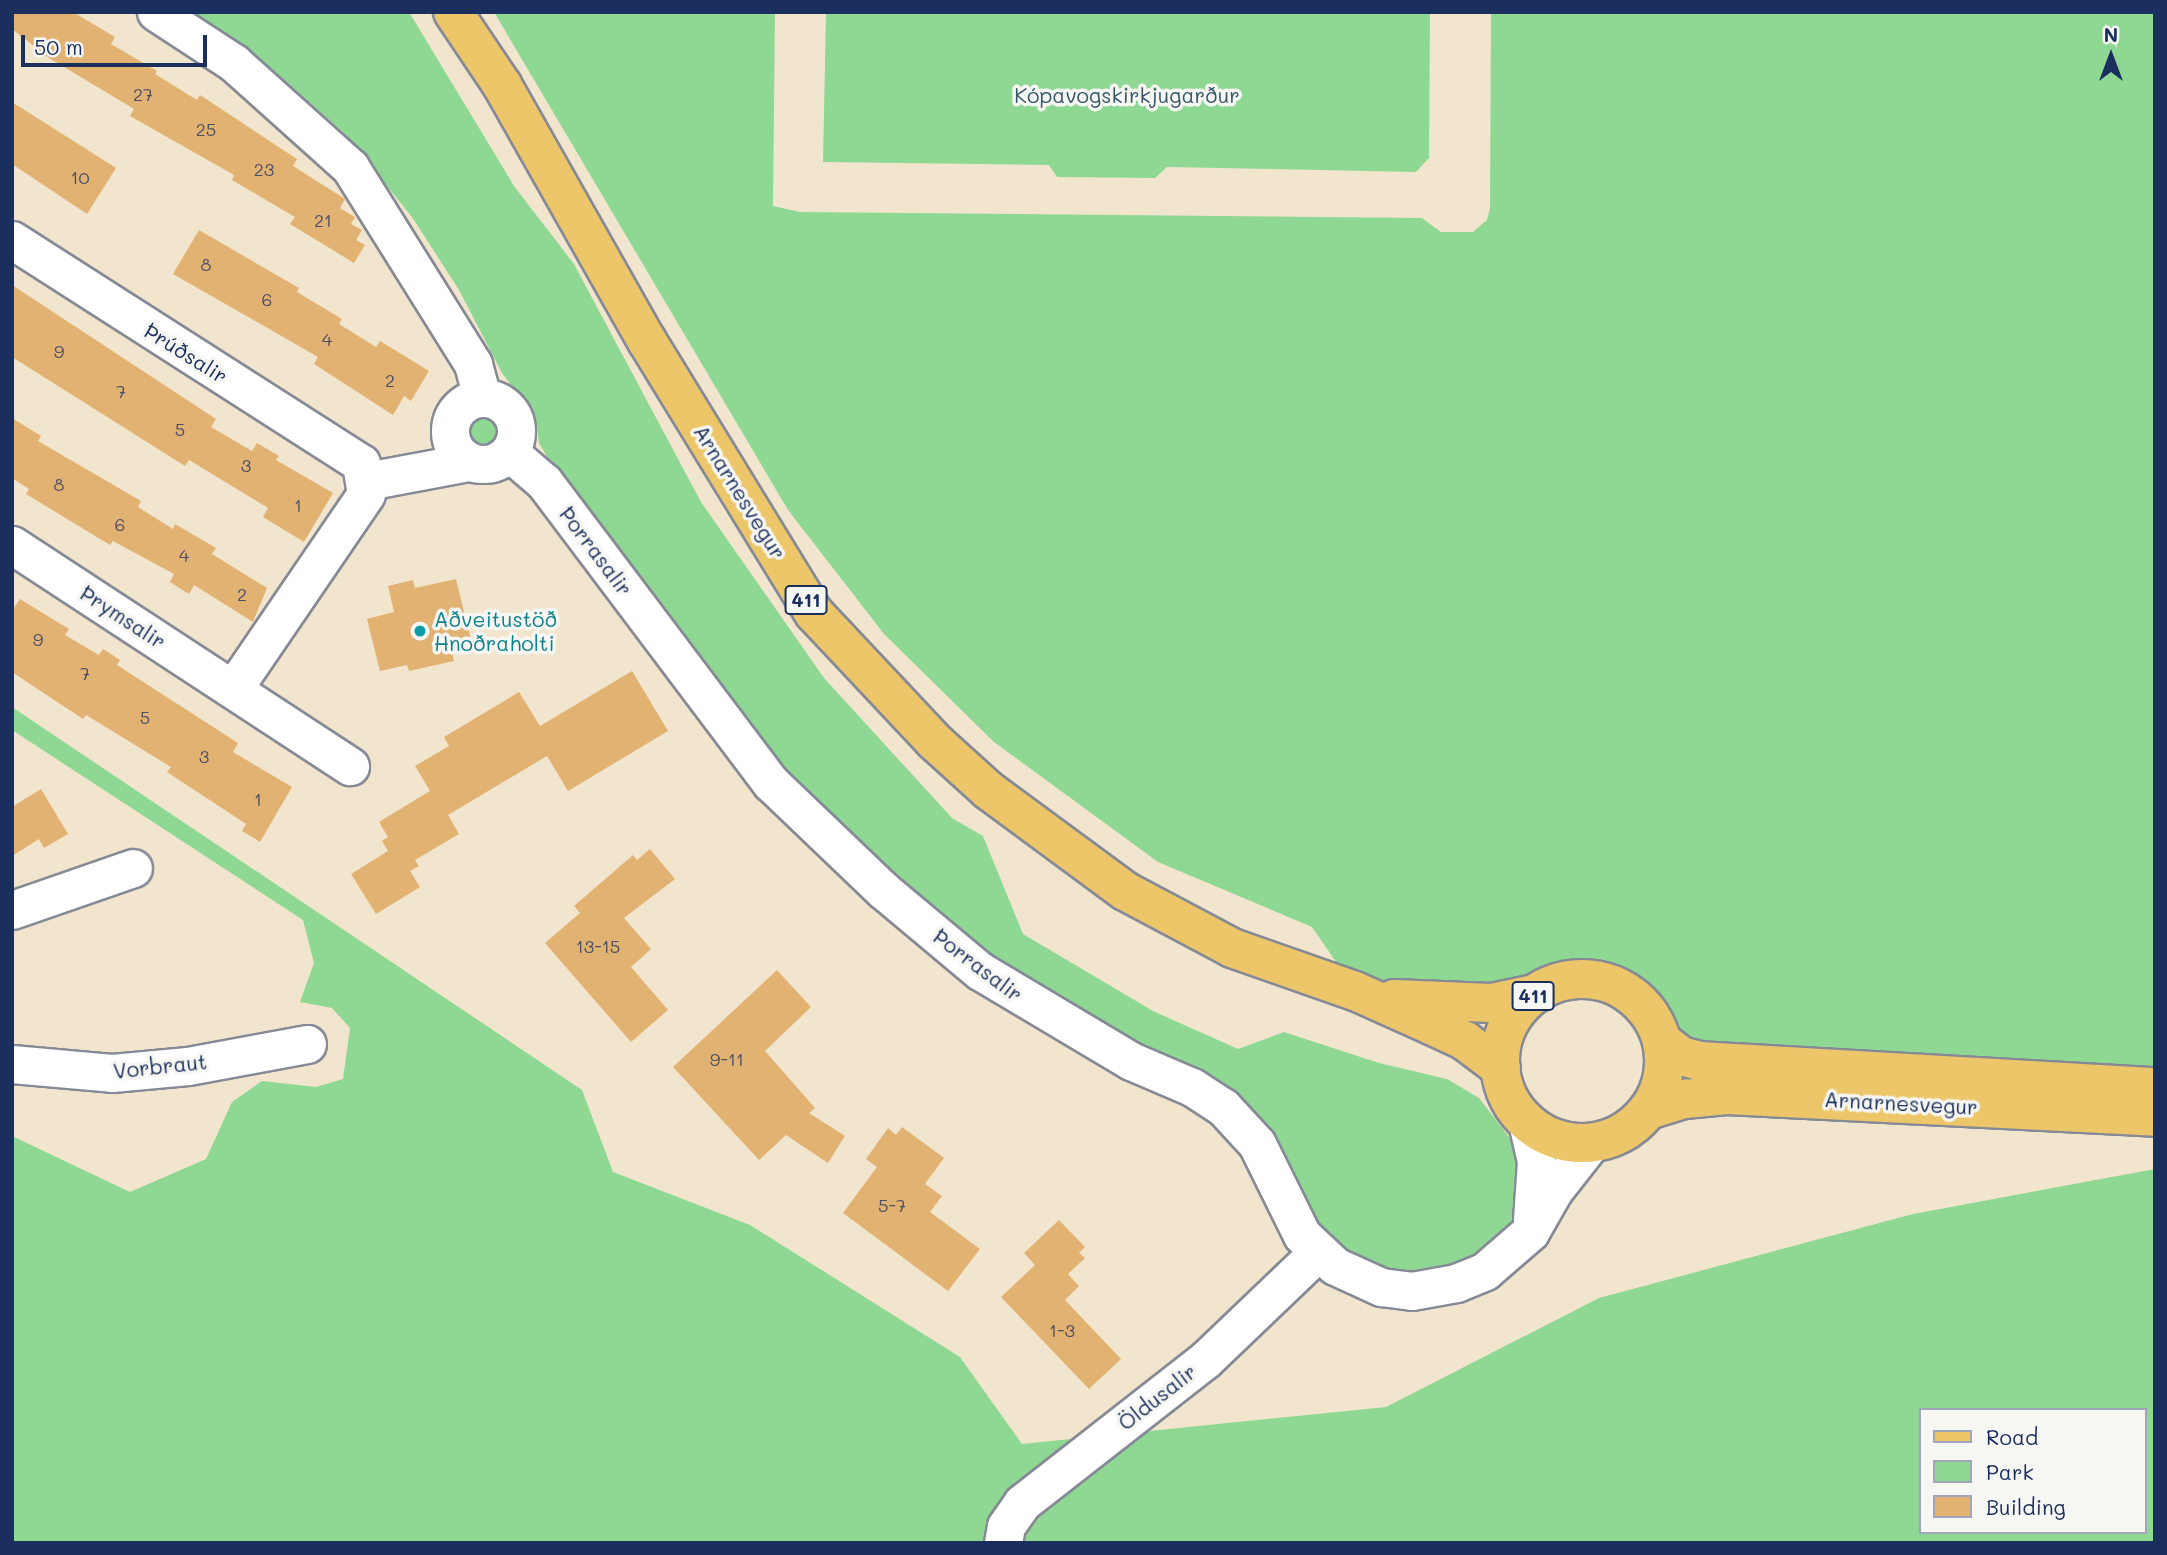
<!DOCTYPE html>
<html>
<head>
<meta charset="utf-8">
<style>
	body { margin:0 }
	#map { position:relative; width:2167px; height:1555px; overflow:hidden; background:#f2e5ce; font-family:Mali,sans-serif }
	div>[style] { position:absolute }
	.green>* { inset:0; background:#8fd893 }
	.round { border-radius:50% }
	.building>* { inset:0; background:#e2b273 }
	.roads { filter:drop-shadow(2px 0 #868a96) drop-shadow(-2px 0 #868a96) drop-shadow(0 2px #868a96) drop-shadow(0 -2px #868a96) }
	.minor>* { height:37px; margin:-18.5px; padding:0 18.5px; transform-origin:18.5px; border-radius:18.5px; background:#fff }
	.minor>.ring { margin:-18.5px; padding:0; box-sizing:content-box; background:none; border:37px solid #fff; border-radius:50% }
	.major>* { height:38px; margin:-19px; padding:0 19px; transform-origin:19px; border-radius:19px; background:#ecc669 }
	.major>.ring { margin:-19px; padding:0; box-sizing:content-box; background:none; border:38px solid #ecc669; border-radius:50% }
	.dots>* { width:19px; height:19px; translate:-50% -50%; box-sizing:border-box; border:4px solid #f6f6f2; border-radius:50% }
	span { translate:-50% -50%; white-space:nowrap; text-align:center; line-height:1.15; -webkit-text-stroke:7px #f6f6f2; paint-order:stroke }
	.number-label { font-size:18px; color:#4d5063 }
	.number-label span { -webkit-text-stroke-width:0 }
	.shield-label span { padding:2px 5px; background:#f6f6f2; border:2px solid; border-radius:5px; -webkit-text-stroke-width:0 }
	.shield-label { font-size:19px; color:#1b2f5e; font-weight:700 }
	.park-label { font-size:21px; color:#38596b }
	.street-label { font-size:21px; color:#1b2f5e }
	.culture-label { font-size:21px; color:#0d838f }
	.left { translate:0 -50%; text-align:left }
	.frame { position:absolute; inset:0; border:14px solid #1b2f5e; pointer-events:none }
	.legend { position:absolute; left:1919px; top:1408px; width:228px; height:126px; box-sizing:border-box; background:#f6f6f2; border:2px solid #9ea6b7; margin:0; padding:9px 12px; list-style:none; font-size:21px; color:#1b2f5e }
	.legend li { display:flex; align-items:center; gap:14px; height:35px }
	.legend b { width:35px; border:2px solid #9ea6b7 }
	.north { position:absolute; left:2076px; top:21px; width:70px; height:70px; -webkit-text-stroke:5px #f6f6f2; paint-order:stroke; rotate:0deg; font-size:19px; font-weight:700; line-height:28px; text-align:center; color:#1b2f5e }
	.north::after { content:''; display:block; margin:auto; width:24px; height:32px; background:#1b2f5e; clip-path:polygon(50% 0,100% 100%,50% 72%,0 100%) }
	.scale { position:absolute; left:21px; top:35px; width:186px; height:32px; box-sizing:border-box; border:4px solid #1b2f5e; border-top:0; padding-left:9px; font-size:21px; line-height:24px; white-space:nowrap; color:#1b2f5e; -webkit-text-stroke:5px #f6f6f2; paint-order:stroke }
</style>
</head>
<body>
<div id="map">
	<div class="green">
		<div style="clip-path:polygon(184px 12px,409px 12px,514px 186px,574px 264px,701px 502px,824px 678px,952px 818px,983px 836px,1023px 934px,1153px 1011px,1238px 1049px,1284px 1032px,1379px 1063px,1447px 1079px,1479px 1098px,1526px 1159px,1523px 1214px,1469px 1265px,1428px 1274px,1392px 1274px,1355px 1260px,1305px 1213px,1289px 1169px,982px 955px,775px 768px,549px 460px,539px 443px,535px 417px,502px 373px,459px 290px,412px 217px,343px 132px,273px 70px)"></div>
		<div style="clip-path:polygon(494px 12px,775px 12px,773px 206px,800px 212px,1422px 218px,1441px 232px,1473px 232px,1487px 220px,1490px 208px,1491px 12px,2155px 12px,2155px 1080px,1718px 1055px,1668px 1033px,1635px 987px,1609px 973px,1577px 966px,1543px 970px,1487px 990px,1405px 990px,1336px 962px,1312px 927px,1158px 862px,994px 742px,884px 634px,788px 510px)"></div>
		<div style="clip-path:polygon(826px 12px,1430px 12px,1429px 158px,1416px 172px,1167px 167px,1155px 178px,1057px 177px,1049px 165px,823px 162px)"></div>
		<div class="round" style="left:467px;top:414px;width:32px;height:32px"></div>
		<div style="clip-path:polygon(evenodd,12px 707px,582px 1090px,613px 1172px,750px 1225px,960px 1357px,1022px 1444px,1386px 1407px,1599px 1298px,1913px 1214px,2155px 1169px,2155px 1543px,12px 1543px,12px 1136px,130px 1192px,206px 1159px,232px 1102px,262px 1081px,316px 1087px,343px 1079px,350px 1028px,332px 1008px,300px 1002px,314px 963px,303px 920px,12px 730px,12px 707px,1920px 1410px,2144px 1410px,2144px 1532px,1920px 1532px,1920px 1410px)"></div>
	</div>
	<div class="building">
		<div style="clip-path:polygon(12px 12px,73px 12px,115px 37px,111px 44px,157px 71px,155px 74px,197px 100px,200px 95px,297px 159px,293px 166px,345px 199px,340px 208px,355px 217px,351px 224px,362px 230px,356px 240px,365px 245px,354px 263px,290px 224px,295px 217px,232px 180px,234px 175px,130px 116px,134px 109px,49px 58px,12px 29px)"></div>
		<div style="clip-path:polygon(12px 102px,116px 168px,87px 214px,12px 164px)"></div>
		<div style="clip-path:polygon(199px 230px,299px 288px,297px 292px,342px 319px,339px 324px,376px 347px,380px 341px,429px 371px,411px 401px,404px 396px,393px 415px,314px 364px,318px 357px,173px 274px)"></div>
		<div style="clip-path:polygon(12px 285px,216px 419px,211px 427px,252px 451px,257px 443px,279px 456px,276px 460px,333px 493px,304px 542px,263px 517px,268px 508px,189px 460px,185px 466px,12px 357px)"></div>
		<div style="clip-path:polygon(12px 418px,41px 436px,38px 441px,141px 501px,138px 507px,173px 529px,175px 524px,216px 548px,212px 554px,267px 588px,253px 622px,194px 585px,189px 594px,170px 582px,174px 574px,113px 541px,110px 545px,26px 494px,29px 489px,12px 478px)"></div>
		<div style="clip-path:polygon(456px 579px,472px 644px,451px 649px,454px 661px,409px 671px,407px 665px,380px 671px,367px 619px,394px 612px,388px 586px,413px 580px,415px 588px)"></div>
		<div style="clip-path:polygon(20px 599px,69px 629px,65px 635px,99px 655px,103px 649px,120px 660px,117px 665px,238px 743px,233px 752px,292px 787px,260px 842px,242px 831px,246px 824px,167px 772px,171px 767px,86px 715px,83px 719px,12px 672px,12px 611px)"></div>
		<div style="clip-path:polygon(632px 671px,668px 731px,568px 791px,547px 756px,448px 815px,459px 834px,415px 860px,419px 866px,410px 871px,420px 887px,376px 914px,351px 874px,388px 851px,382px 841px,388px 837px,379px 822px,430px 791px,415px 766px,449px 746px,444px 737px,519px 692px,540px 726px)"></div>
		<div style="clip-path:polygon(41px 789px,68px 834px,44px 848px,39px 839px,12px 856px,12px 807px)"></div>
		<div style="clip-path:polygon(650px 849px,675px 879px,624px 918px,651px 949px,631px 967px,668px 1010px,631px 1042px,545px 943px,580px 913px,574px 906px,633px 855px,637px 860px)"></div>
		<div style="clip-path:polygon(777px 970px,811px 1007px,765px 1051px,815px 1108px,809px 1113px,845px 1136px,828px 1163px,786px 1135px,759px 1160px,673px 1067px)"></div>
		<div style="clip-path:polygon(902px 1127px,944px 1158px,925px 1184px,942px 1196px,930px 1212px,980px 1249px,948px 1291px,843px 1213px,877px 1167px,866px 1159px,888px 1128px,896px 1135px)"></div>
		<div style="clip-path:polygon(1059px 1220px,1085px 1247px,1079px 1253px,1085px 1258px,1068px 1274px,1079px 1286px,1065px 1300px,1121px 1359px,1089px 1389px,1001px 1297px,1035px 1265px,1024px 1253px)"></div>
	</div>
	<div class="roads">
		<div class="minor">
			<div style="left:156px;top:12px;width:93px;rotate:33.2deg"></div>
			<div style="left:234px;top:63px;width:156px;rotate:41.9deg"></div>
			<div style="left:350px;top:167px;width:232px;rotate:58deg"></div>
			<div style="left:473px;top:364px;width:35px;rotate:75deg"></div>
			<div style="left:12px;top:240px;width:414px;rotate:32.6deg"></div>
			<div style="left:361px;top:463px;width:31px;rotate:81deg"></div>
			<div style="left:366px;top:494px;width:236px;rotate:124.3deg"></div>
			<div class="ring" style="left:450px;top:398px;width:29px;height:29px"></div>
			<div style="left:509px;top:452px;width:46px;rotate:40.6deg"></div>
			<div style="left:544px;top:482px;width:377px;rotate:53deg"></div>
			<div style="left:771px;top:783px;width:155px;rotate:43.7deg"></div>
			<div style="left:883px;top:890px;width:126px;rotate:39.9deg"></div>
			<div style="left:980px;top:971px;width:176px;rotate:30.8deg"></div>
			<div style="left:1131px;top:1061px;width:66px;rotate:23.1deg"></div>
			<div style="left:1192px;top:1087px;width:37px;rotate:33deg"></div>
			<div style="left:1223px;top:1107px;width:50px;rotate:47.4deg"></div>
			<div style="left:1257px;top:1144px;width:102px;rotate:63.7deg"></div>
			<div style="left:1302px;top:1235px;width:45px;rotate:43.2deg"></div>
			<div style="left:1335px;top:1266px;width:51px;rotate:24.5deg"></div>
			<div style="left:1381px;top:1287px;width:31px;rotate:7deg"></div>
			<div style="left:1412px;top:1291px;width:45px;rotate:-10.3deg"></div>
			<div style="left:1456px;top:1283px;width:31px;rotate:-22deg"></div>
			<div style="left:1485px;top:1271px;width:60px;rotate:-40.9deg"></div>
			<div style="left:1530px;top:1232px;width:48px;rotate:-60.3deg"></div>
			<div style="left:1554px;top:1190px;width:60px;rotate:-51.8deg"></div>
			<div style="left:367px;top:481px;width:104px;rotate:-10.6deg"></div>
			<div style="left:12px;top:545px;width:404px;rotate:33.2deg"></div>
			<div style="left:12px;top:910px;width:128px;rotate:-19.1deg"></div>
			<div style="left:12px;top:1064px;width:100px;rotate:5.1deg"></div>
			<div style="left:112px;top:1073px;width:76px;rotate:-5.3deg"></div>
			<div style="left:188px;top:1066px;width:121px;rotate:-10.5deg"></div>
			<div style="left:1527px;top:1122px;width:40px;rotate:77deg"></div>
			<div style="left:1536px;top:1161px;width:59px;rotate:93.9deg"></div>
			<div style="left:1003px;top:1543px;width:17px;rotate:-80deg"></div>
			<div style="left:1006px;top:1526px;width:28px;rotate:-55deg"></div>
			<div style="left:1022px;top:1503px;width:234px;rotate:-38deg"></div>
			<div style="left:1206px;top:1359px;width:155px;rotate:-43.7deg"></div>
		</div>
		<div class="major">
			<div style="left:453px;top:12px;width:88px;rotate:56.1deg"></div>
			<div style="left:502px;top:85px;width:294px;rotate:60.5deg"></div>
			<div style="left:647px;top:341px;width:319px;rotate:58.5deg"></div>
			<div style="left:814px;top:613px;width:175px;rotate:46.8deg"></div>
			<div style="left:934px;top:741px;width:73px;rotate:42.2deg"></div>
			<div style="left:988px;top:790px;width:170px;rotate:36.4deg"></div>
			<div style="left:1125px;top:891px;width:121px;rotate:28deg"></div>
			<div style="left:1232px;top:948px;width:130px;rotate:19.3deg"></div>
			<div style="left:1355px;top:991px;width:83px;rotate:24.1deg"></div>
			<div style="left:1431px;top:1025px;width:38px;rotate:25deg"></div>
			<div style="left:1465px;top:1041px;width:45px;rotate:36.9deg"></div>
			<div class="ring" style="left:1500px;top:979px;width:126px;height:126px"></div>
			<div style="left:1394px;top:999px;width:97px;rotate:2.4deg"></div>
			<div style="left:1491px;top:1003px;width:45px;rotate:-11.6deg"></div>
			<div style="left:1663px;top:1042px;width:23px;rotate:38deg"></div>
			<div style="left:1681px;top:1056px;width:20px;rotate:15deg"></div>
			<div style="left:1700px;top:1061px;width:456px;rotate:3.3deg"></div>
			<div style="left:1648px;top:1110px;width:39px;rotate:-17deg"></div>
			<div style="left:1685px;top:1099px;width:42px;rotate:-5.4deg"></div>
			<div style="left:1727px;top:1095px;width:429px;rotate:2.9deg"></div>
		</div>
	</div>
	<div class="dots">
		<div style="left:420px;top:631px;background:#0f9aa8"></div>
	</div>
	<div class="number-label">
		<span style="left:143px;top:94px">27</span>
		<span style="left:206px;top:129px">25</span>
		<span style="left:264px;top:169px">23</span>
		<span style="left:80px;top:177px">10</span>
		<span style="left:323px;top:220px">21</span>
		<span style="left:206px;top:264px">8</span>
		<span style="left:267px;top:299px">6</span>
		<span style="left:327px;top:339px">4</span>
		<span style="left:59px;top:351px">9</span>
		<span style="left:390px;top:380px">2</span>
		<span style="left:121px;top:391px">7</span>
		<span style="left:180px;top:429px">5</span>
		<span style="left:246px;top:465px">3</span>
		<span style="left:59px;top:484px">8</span>
		<span style="left:298px;top:505px">1</span>
		<span style="left:120px;top:524px">6</span>
		<span style="left:184px;top:555px">4</span>
		<span style="left:242px;top:594px">2</span>
		<span style="left:38px;top:639px">9</span>
		<span style="left:85px;top:673px">7</span>
		<span style="left:145px;top:717px">5</span>
		<span style="left:204px;top:756px">3</span>
		<span style="left:258px;top:799px">1</span>
		<span style="left:598px;top:946px">13-15</span>
		<span style="left:727px;top:1059px">9-11</span>
		<span style="left:892px;top:1205px">5-7</span>
		<span style="left:1062px;top:1330px">1-3</span>
	</div>
	<div class="shield-label">
		<span style="left:806px;top:600px">411</span>
		<span style="left:1533px;top:996px">411</span>
	</div>
	<div class="park-label">
		<span style="left:1127px;top:95px">Kópavogskirkjugarður</span>
	</div>
	<div class="street-label">
		<span style="left:186px;top:353px;rotate:32deg">Þrúðsalir</span>
		<span style="left:740px;top:492px;rotate:58deg">Arnarnesvegur</span>
		<span style="left:596px;top:551px;rotate:53deg">Þorrasalir</span>
		<span style="left:123px;top:617px;rotate:33deg">Þrymsalir</span>
		<span style="left:978px;top:965px;rotate:37deg">Þorrasalir</span>
		<span style="left:160px;top:1066px;rotate:-6deg">Vorbraut</span>
		<span style="left:1901px;top:1103px;rotate:3deg">Arnarnesvegur</span>
		<span style="left:1157px;top:1397px;rotate:-38deg">Öldusalir</span>
	</div>
	<div class="culture-label">
		<span class="left" style="left:434px;top:631px">Aðveitustöð<br>Hnoðraholti</span>
	</div>
	<div class="frame"></div>
	<ul class="legend">
	<li><b style="height:9px;background:#ecc669"></b>Road</li>
	<li><b style="height:19px;background:#8fd893"></b>Park</li>
	<li><b style="height:19px;background:#e2b273"></b>Building</li>
	</ul>
	<div class="north">N</div>
	<div class="scale">50 m</div>
</div>
</body>
</html>
